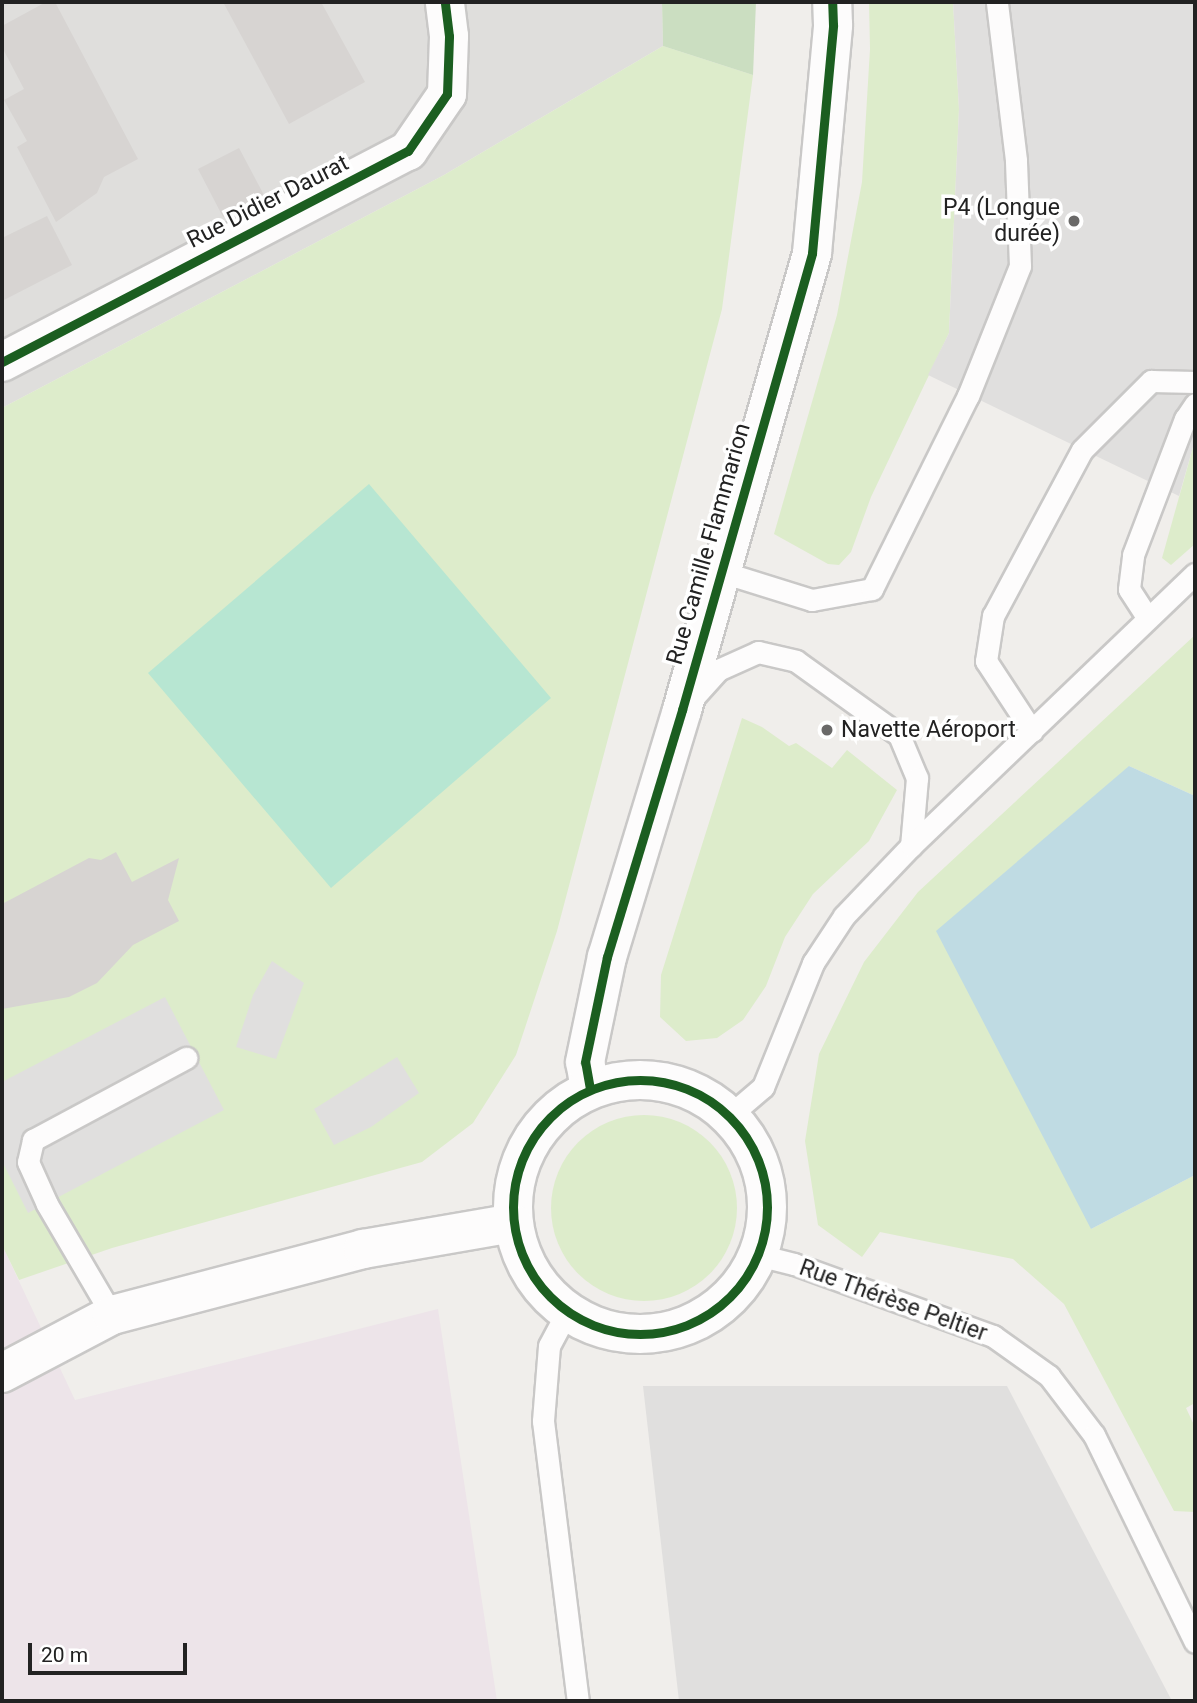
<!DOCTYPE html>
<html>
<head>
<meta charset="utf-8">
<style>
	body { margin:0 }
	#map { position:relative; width:1197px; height:1703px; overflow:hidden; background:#f0eeeb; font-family:Roboto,sans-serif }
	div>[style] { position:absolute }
	.residential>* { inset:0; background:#dfdedc }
	.industrial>* { inset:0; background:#ede4e9 }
	.grass>* { inset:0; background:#ddeccb }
	.round { border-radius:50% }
	.forest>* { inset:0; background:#cbdec1 }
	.pitch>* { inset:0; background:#b7e6d2 }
	.parking>* { inset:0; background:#e0dfde }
	.water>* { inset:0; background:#bfdbe3 }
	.building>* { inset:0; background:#d7d4d2 }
	.roads { filter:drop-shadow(2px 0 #c9c8c7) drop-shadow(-2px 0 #c9c8c7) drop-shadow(0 2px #c9c8c7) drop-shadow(0 -2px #c9c8c7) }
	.service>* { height:21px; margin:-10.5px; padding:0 10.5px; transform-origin:10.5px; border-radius:10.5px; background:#fdfcfc }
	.minor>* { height:38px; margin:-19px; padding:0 19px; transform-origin:19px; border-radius:19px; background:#fdfcfc }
	.minor>.ring { margin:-19px; padding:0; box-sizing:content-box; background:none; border:38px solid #fdfcfc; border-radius:50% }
	.cycleway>* { height:9px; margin:-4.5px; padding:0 4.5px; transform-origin:4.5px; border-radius:4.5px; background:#1b5e20 }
	.cycleway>.ring { margin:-4.5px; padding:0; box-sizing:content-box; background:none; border:9px solid #1b5e20; border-radius:50% }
	.dots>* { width:19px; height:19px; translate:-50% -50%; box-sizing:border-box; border:4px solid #fff; border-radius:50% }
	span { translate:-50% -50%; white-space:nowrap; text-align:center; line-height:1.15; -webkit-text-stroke:7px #fff; paint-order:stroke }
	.street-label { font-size:23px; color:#222 }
	.poi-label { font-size:23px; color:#222 }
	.right { translate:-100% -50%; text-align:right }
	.left { translate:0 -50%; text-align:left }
	.frame { position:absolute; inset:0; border:4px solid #222; pointer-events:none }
	.scale { position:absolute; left:28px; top:1643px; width:159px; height:32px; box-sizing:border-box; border:4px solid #222; border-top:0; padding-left:9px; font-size:21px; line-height:24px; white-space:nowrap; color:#222; -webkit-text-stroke:5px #fff; paint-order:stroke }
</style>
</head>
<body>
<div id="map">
	<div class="residential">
		<div style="clip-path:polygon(2px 2px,662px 2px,663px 46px,444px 175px,2px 408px)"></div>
	</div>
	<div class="industrial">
		<div style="clip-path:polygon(2px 1245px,75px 1400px,438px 1309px,497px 1701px,2px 1701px)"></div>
	</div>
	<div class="grass">
		<div style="clip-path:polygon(869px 2px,953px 2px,959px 109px,949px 333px,871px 497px,851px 552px,839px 565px,828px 564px,774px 534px,837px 315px,862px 182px,870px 49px)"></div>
		<div style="clip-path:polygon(663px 46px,753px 75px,722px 309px,557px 931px,516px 1055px,473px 1123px,422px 1162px,112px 1248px,19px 1280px,2px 1245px,2px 408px,444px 175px)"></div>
		<div style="clip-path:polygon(1195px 440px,1195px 544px,1171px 565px,1162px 558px)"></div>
		<div style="clip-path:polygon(1195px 635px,1195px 796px,1129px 766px,1091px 1229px,1195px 1175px,1195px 1403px,1186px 1408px,1195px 1427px,1195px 1512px,1174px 1511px,1064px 1304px,1013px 1259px,880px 1232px,862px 1257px,818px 1225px,805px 1141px,819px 1054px,864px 962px,918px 892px)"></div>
		<div style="clip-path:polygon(742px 718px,762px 727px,789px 746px,796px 743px,832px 768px,847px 750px,897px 790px,869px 841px,813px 894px,785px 937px,766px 986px,743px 1020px,717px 1038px,686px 1041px,660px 1017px,661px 975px)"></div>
		<div class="round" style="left:551px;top:1115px;width:186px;height:186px"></div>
	</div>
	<div class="forest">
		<div style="clip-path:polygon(662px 2px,756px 2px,753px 75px,663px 46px)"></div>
	</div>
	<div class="pitch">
		<div style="clip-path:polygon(369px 484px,551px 698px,331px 888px,148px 673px)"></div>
	</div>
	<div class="parking">
		<div style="clip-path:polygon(953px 2px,1195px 2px,1195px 440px,1179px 496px,928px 375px,949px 333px,959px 109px)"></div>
		<div style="clip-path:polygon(272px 961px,304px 983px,276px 1059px,236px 1047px,253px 995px)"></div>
		<div style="clip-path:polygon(165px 997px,224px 1110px,28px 1213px,2px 1161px,2px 1082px)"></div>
		<div style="clip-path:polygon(397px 1057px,419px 1093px,371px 1127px,334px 1145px,314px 1109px)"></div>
		<div style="clip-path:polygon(643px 1386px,1007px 1386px,1172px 1701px,679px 1701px)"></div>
	</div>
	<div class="water">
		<div style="clip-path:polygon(1129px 766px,1195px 796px,1195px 1175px,1091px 1229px,936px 931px)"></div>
	</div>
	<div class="building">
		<div style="clip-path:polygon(46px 2px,55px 2px,138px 159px,104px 177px,97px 193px,56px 222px,17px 147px,27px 141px,4px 100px,24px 89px,2px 47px,2px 26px)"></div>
		<div style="clip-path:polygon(223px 2px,321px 2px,365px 82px,289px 124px)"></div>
		<div style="clip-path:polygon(239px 148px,265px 197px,223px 217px,198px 169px)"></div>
		<div style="clip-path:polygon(47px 216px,72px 265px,2px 301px,2px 238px)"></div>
		<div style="clip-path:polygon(116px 852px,132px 882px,179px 858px,168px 900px,179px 921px,133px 945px,97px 983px,69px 997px,2px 1009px,2px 904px,89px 858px,101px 860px)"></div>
	</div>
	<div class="roads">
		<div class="service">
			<div style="left:722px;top:572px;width:94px;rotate:17.3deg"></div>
			<div style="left:812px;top:600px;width:61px;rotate:-10.4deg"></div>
			<div style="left:872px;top:589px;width:216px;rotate:-63.6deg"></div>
			<div style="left:968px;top:396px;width:140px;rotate:-68.2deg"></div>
			<div style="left:1020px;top:266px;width:106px;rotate:-92.2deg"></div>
			<div style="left:1016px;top:160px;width:159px;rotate:-96.9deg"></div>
			<div style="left:1147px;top:617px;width:33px;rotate:-123deg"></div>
			<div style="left:1129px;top:589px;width:34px;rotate:-83deg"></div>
			<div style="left:1133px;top:555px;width:146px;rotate:-69.1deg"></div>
			<div style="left:1185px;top:419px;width:18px;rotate:-56deg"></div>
			<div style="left:693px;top:698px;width:38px;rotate:-48deg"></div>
			<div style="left:718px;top:670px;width:44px;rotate:-24.2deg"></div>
			<div style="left:758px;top:652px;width:39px;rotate:13deg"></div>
			<div style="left:796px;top:661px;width:127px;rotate:35.7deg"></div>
			<div style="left:899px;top:735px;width:47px;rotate:67.3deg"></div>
			<div style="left:917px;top:778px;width:68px;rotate:95deg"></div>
			<div style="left:1032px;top:731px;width:84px;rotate:-123.3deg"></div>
			<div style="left:986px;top:661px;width:46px;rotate:-81.2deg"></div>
			<div style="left:993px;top:616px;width:188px;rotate:-61.8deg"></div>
			<div style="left:1082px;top:450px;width:98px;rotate:-45deg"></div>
			<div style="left:1151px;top:381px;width:44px;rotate:1.3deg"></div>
			<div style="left:729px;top:1116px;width:45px;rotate:-40.5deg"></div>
			<div style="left:763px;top:1087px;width:134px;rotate:-68deg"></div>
			<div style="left:813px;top:963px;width:56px;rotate:-56.6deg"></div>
			<div style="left:844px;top:916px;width:97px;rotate:-46.3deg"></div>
			<div style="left:911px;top:846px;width:393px;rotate:-43.8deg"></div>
			<div style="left:758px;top:1255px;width:37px;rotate:14deg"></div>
			<div style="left:794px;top:1264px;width:212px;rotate:19.9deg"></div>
			<div style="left:993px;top:1336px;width:69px;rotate:35.5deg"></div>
			<div style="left:1049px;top:1376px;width:74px;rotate:52.7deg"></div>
			<div style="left:1094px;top:1435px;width:230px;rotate:64deg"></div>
			<div style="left:567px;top:1312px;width:38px;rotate:118deg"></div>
			<div style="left:549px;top:1346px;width:75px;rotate:94.6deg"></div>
			<div style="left:543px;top:1421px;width:282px;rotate:82.9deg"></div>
			<div style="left:112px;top:1315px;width:129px;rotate:-120.4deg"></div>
			<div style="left:47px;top:1204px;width:46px;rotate:-114.3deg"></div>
			<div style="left:28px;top:1162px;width:23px;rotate:-77deg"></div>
			<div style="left:33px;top:1140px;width:174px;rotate:-28.2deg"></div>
		</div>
		<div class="minor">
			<div style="left:2px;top:362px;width:458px;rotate:-27.5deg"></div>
			<div style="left:408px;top:151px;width:69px;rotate:-55.6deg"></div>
			<div style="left:447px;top:94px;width:58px;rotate:-88deg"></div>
			<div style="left:449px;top:36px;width:34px;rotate:-97deg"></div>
			<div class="ring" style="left:513px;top:1080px;width:216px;height:216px"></div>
			<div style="left:590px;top:1089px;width:27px;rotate:-100deg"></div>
			<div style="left:585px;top:1062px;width:107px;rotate:-78.2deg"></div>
			<div style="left:607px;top:957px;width:258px;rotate:-73.1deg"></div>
			<div style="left:682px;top:710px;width:475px;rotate:-74.1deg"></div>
			<div style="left:812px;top:253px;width:229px;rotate:-84.7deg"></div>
			<div style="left:833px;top:25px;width:23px;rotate:-92deg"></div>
			<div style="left:2px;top:1373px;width:124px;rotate:-27.8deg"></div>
			<div style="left:112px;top:1315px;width:260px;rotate:-14.7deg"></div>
			<div style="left:363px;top:1249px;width:152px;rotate:-9.8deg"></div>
		</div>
	</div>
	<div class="cycleway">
		<div style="left:2px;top:362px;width:458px;rotate:-27.5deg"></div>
		<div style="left:408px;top:151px;width:69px;rotate:-55.6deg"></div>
		<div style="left:447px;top:94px;width:58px;rotate:-88deg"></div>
		<div style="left:449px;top:36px;width:34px;rotate:-97deg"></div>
		<div class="ring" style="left:513px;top:1080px;width:245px;height:245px"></div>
		<div style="left:590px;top:1089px;width:27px;rotate:-100deg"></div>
		<div style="left:585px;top:1062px;width:107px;rotate:-78.2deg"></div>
		<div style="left:607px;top:957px;width:258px;rotate:-73.1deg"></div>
		<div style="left:682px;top:710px;width:475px;rotate:-74.1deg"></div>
		<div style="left:812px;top:253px;width:229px;rotate:-84.7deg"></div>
		<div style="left:833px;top:25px;width:23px;rotate:-92deg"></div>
	</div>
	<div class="dots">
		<div style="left:1074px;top:221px;background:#6a6968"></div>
		<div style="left:827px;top:730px;background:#6a6968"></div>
	</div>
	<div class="street-label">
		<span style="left:268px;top:202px;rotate:-27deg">Rue Didier Daurat</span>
		<span style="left:709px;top:544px;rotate:-74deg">Rue Camille Flammarion</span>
		<span style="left:893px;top:1301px;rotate:20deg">Rue Thérèse Peltier</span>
	</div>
	<div class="poi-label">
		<span class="right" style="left:1060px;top:221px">P4 (Longue<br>durée)</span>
		<span class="left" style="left:841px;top:730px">Navette Aéroport</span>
	</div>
	<div class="frame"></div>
	<div class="scale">20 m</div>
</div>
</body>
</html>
